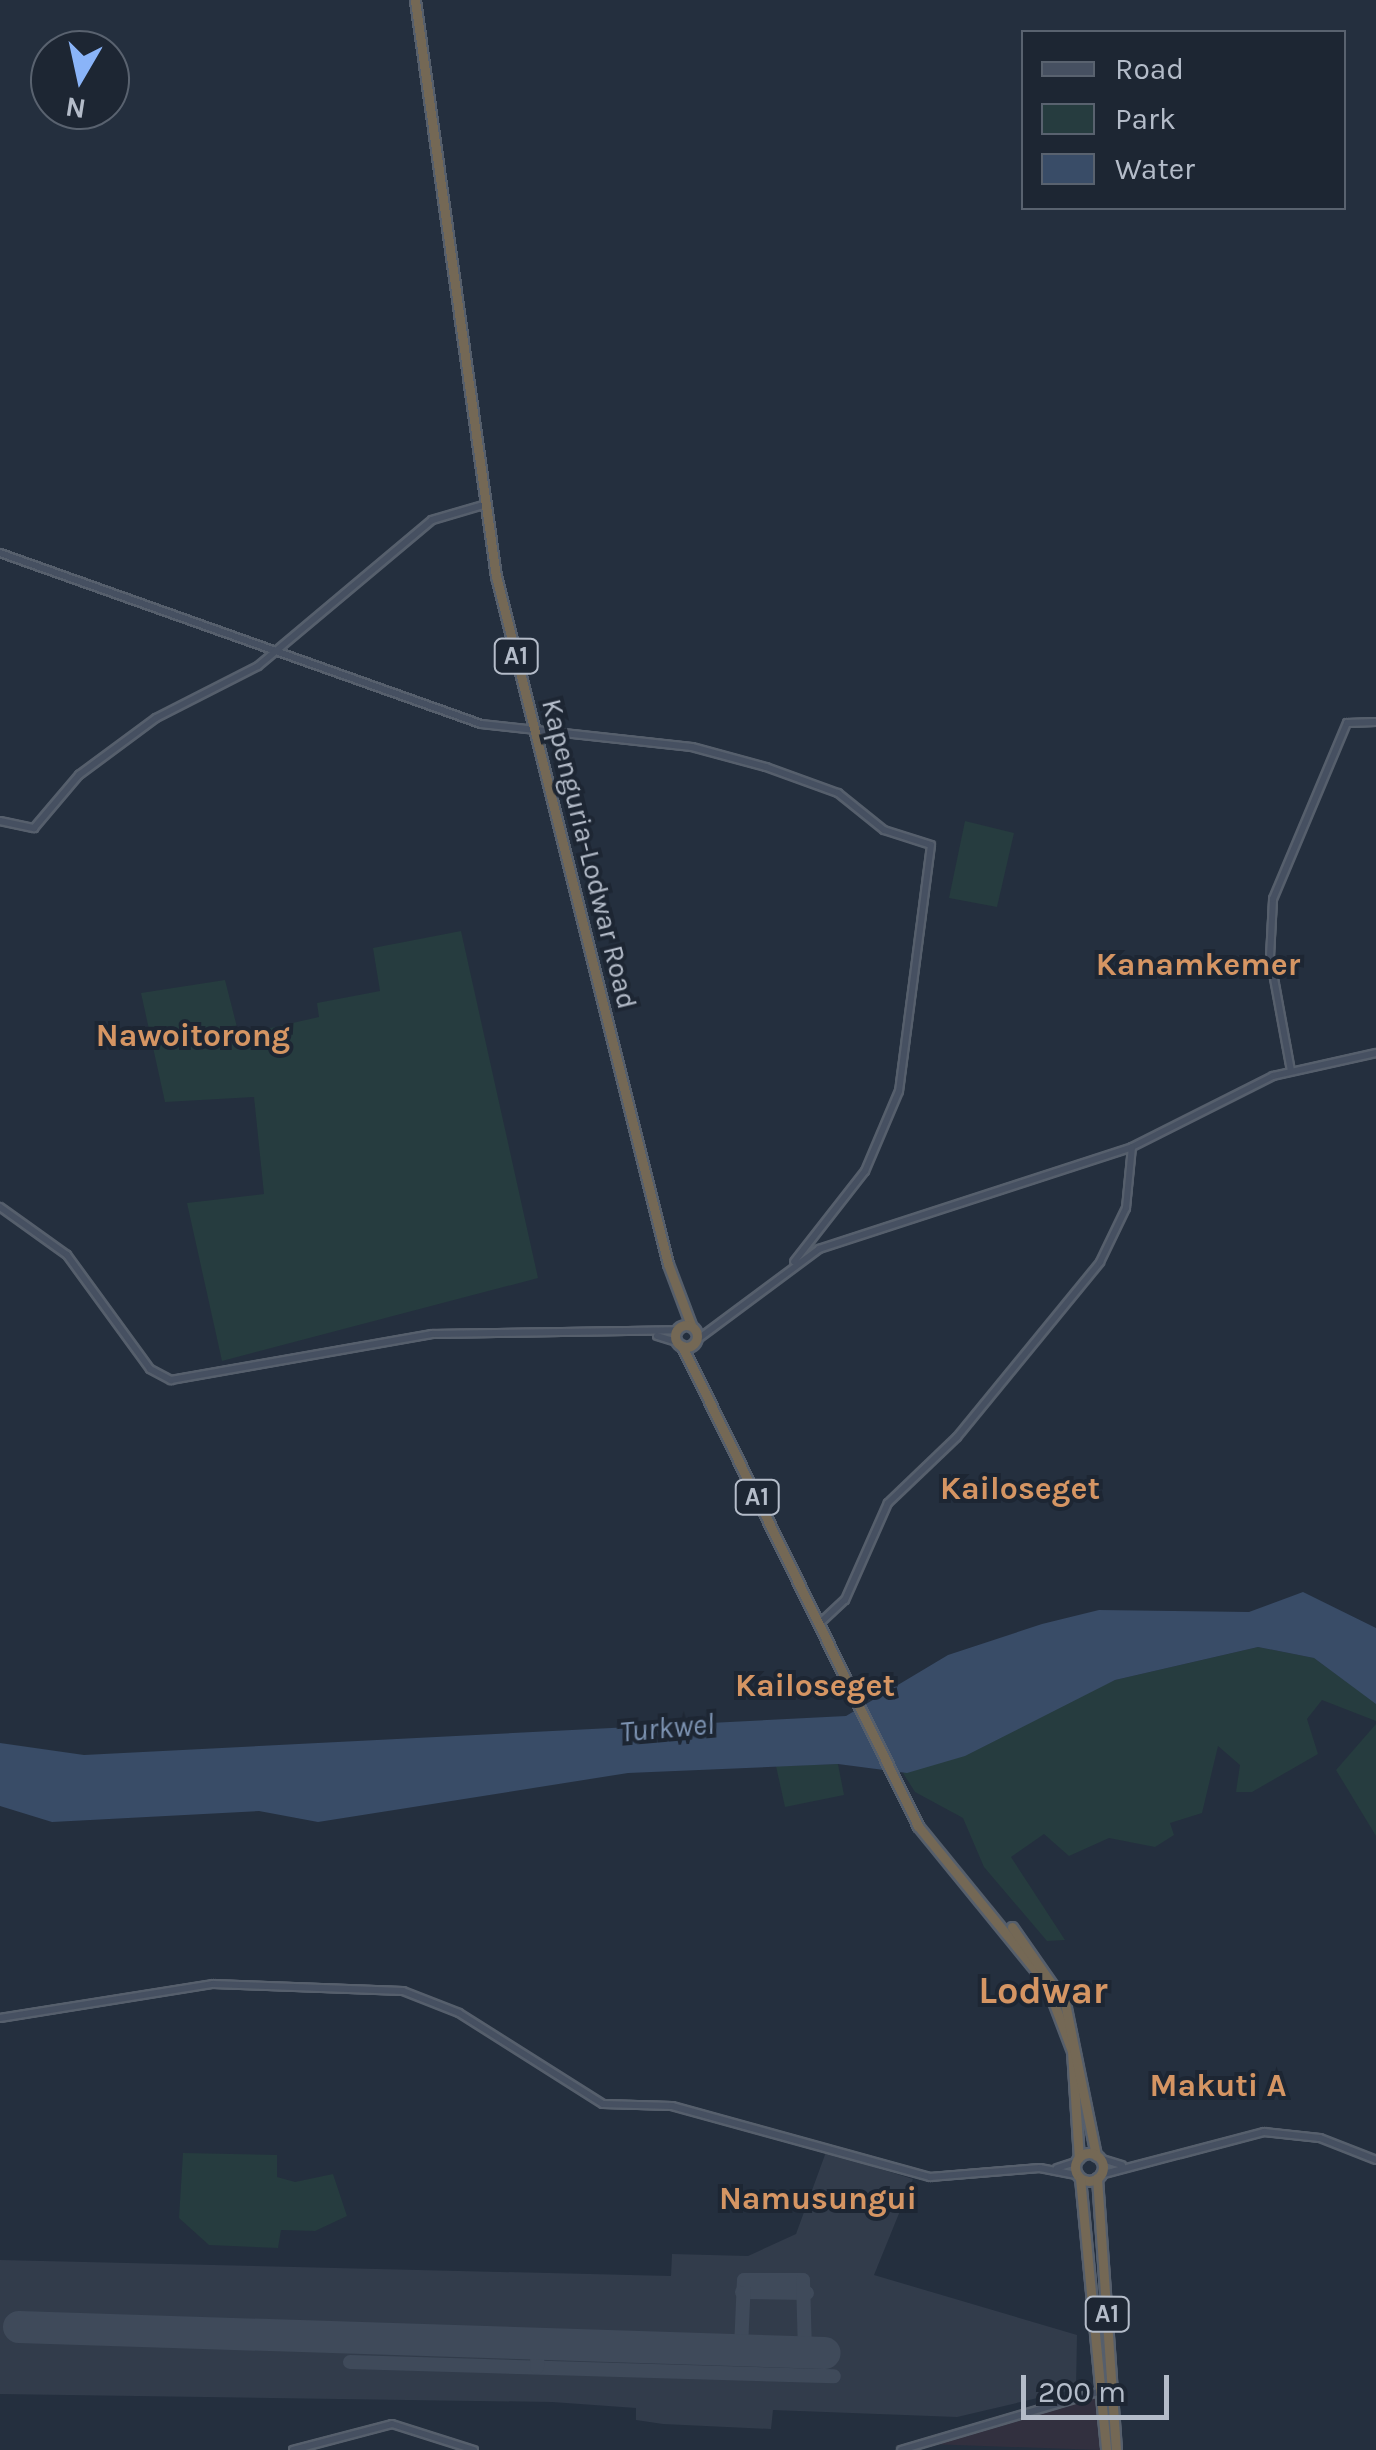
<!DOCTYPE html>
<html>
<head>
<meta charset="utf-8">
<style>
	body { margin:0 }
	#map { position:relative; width:1376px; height:2450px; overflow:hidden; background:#242f3e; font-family:Karla,sans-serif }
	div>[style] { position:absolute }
	.medical>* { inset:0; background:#32303f }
	.airport>* { inset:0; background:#323c4b }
	.green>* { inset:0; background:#263c3f }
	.water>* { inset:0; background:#394c67 }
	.taxiway>* { height:14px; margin:-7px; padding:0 7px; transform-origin:7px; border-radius:7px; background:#3f4a5a }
	.runway>* { height:32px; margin:-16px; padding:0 16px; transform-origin:16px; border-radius:16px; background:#3f4a5a }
	.roads { filter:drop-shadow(2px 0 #565f6c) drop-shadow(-2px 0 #565f6c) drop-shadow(0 2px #565f6c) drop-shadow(0 -2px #565f6c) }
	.secondary>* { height:6px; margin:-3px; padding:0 3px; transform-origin:3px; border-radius:3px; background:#465061 }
	.highway>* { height:9px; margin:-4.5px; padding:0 4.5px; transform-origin:4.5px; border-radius:4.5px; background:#746855 }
	.highway>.ring { margin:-4.5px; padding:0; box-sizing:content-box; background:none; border:9px solid #746855; border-radius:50% }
	span { translate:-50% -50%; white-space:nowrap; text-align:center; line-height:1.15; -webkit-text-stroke:8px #1d2633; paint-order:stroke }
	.shield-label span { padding:2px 8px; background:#1d2633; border:2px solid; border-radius:8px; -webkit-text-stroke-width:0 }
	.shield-label { font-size:25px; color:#b4bcc9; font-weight:700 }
	.street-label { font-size:28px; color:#b4bcc9 }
	.water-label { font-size:30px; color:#7c92b1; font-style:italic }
	.quarter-label { font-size:32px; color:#d59563; font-weight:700 }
	.district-label { font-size:38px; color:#d59563; font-weight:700 }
	.legend { position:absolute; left:1021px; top:30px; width:325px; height:180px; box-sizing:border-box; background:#1d2633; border:2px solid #59626f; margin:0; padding:12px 18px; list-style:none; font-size:30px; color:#b4bcc9 }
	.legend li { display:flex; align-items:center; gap:20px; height:50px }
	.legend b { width:50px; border:2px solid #59626f }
	.north { position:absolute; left:30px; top:30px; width:100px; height:100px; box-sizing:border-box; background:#1d2633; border:2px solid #59626f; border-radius:50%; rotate:189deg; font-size:28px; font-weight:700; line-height:40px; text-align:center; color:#b4bcc9 }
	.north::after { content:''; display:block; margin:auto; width:35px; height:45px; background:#8ab4f8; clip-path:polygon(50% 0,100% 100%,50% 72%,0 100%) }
	.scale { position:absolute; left:1021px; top:2375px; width:148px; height:45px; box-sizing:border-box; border:5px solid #b4bcc9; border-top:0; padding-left:12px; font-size:30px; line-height:35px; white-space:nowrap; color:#b4bcc9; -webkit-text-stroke:8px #1d2633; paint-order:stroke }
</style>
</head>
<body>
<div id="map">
	<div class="medical">
		<div style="clip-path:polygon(1095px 2394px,1100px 2450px,928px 2444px)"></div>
	</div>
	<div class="airport">
		<div style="clip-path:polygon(826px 2152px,913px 2179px,874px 2275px,1077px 2335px,1076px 2389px,957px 2417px,773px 2410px,771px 2429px,663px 2424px,636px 2420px,636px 2408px,552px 2402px,0 2394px,0 2260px,671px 2276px,672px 2254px,748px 2256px,796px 2234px)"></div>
	</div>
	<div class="green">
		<div style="clip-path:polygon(965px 821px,1014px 833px,997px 907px,949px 898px)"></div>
		<div style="clip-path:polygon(461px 931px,538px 1278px,222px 1361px,187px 1203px,264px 1194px,254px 1097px,165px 1102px,141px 993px,225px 980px,239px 1035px,319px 1017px,317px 1003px,380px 991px,373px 948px)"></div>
		<div style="clip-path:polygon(1258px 1647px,1314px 1658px,1376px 1703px,1376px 1721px,1322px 1700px,1307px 1719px,1318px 1754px,1252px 1792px,1236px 1792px,1240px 1765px,1218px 1746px,1202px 1813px,1170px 1823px,1174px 1835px,1155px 1847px,1109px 1838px,1069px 1856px,1044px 1834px,1011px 1857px,1065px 1940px,1047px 1941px,984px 1867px,963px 1818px,915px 1792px,903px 1773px,1115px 1680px)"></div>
		<div style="clip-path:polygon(1376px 1724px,1376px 1836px,1336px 1770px)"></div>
		<div style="clip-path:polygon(838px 1764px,844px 1795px,785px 1807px,776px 1766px)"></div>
		<div style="clip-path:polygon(183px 2153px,277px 2155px,277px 2177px,295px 2182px,333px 2174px,347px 2216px,315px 2231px,281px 2230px,278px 2248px,209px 2245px,179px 2218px)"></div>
	</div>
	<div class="water">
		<div style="clip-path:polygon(1303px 1592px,1376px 1628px,1376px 1704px,1314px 1658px,1258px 1647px,1115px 1680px,965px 1756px,907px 1773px,838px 1764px,628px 1773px,318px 1822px,259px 1811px,52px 1822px,0 1806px,0 1743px,84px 1755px,846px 1716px,948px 1655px,1042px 1624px,1099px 1610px,1249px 1612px)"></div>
	</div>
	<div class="taxiway">
		<div style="left:742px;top:2292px;width:65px;rotate:0.9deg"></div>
		<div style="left:741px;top:2348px;width:68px;rotate:-87.5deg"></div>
		<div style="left:744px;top:2280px;width:59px"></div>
		<div style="left:803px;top:2280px;width:72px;rotate:88.4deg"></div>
		<div style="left:350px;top:2362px;width:484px;rotate:1.7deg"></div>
		<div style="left:537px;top:2367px;width:24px;rotate:-88deg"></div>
	</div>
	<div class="runway">
		<div style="left:19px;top:2327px;width:806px;rotate:1.85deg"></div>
	</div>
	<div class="roads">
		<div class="secondary">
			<div style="left:0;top:553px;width:510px;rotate:19.57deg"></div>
			<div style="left:481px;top:724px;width:212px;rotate:6.2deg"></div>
			<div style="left:692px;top:747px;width:77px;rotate:15.1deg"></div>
			<div style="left:766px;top:767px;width:77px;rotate:19.9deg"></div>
			<div style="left:838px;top:793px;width:59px;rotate:38.8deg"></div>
			<div style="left:884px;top:830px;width:49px;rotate:17.7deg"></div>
			<div style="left:931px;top:845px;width:248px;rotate:97.4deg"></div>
			<div style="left:899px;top:1091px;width:87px;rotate:113deg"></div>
			<div style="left:865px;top:1171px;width:115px;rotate:128deg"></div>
			<div style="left:0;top:821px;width:35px;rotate:12deg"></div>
			<div style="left:34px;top:828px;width:70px;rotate:-49.7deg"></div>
			<div style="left:79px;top:775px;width:96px;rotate:-36.5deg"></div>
			<div style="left:156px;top:718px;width:114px;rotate:-27deg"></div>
			<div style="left:258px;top:666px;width:227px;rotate:-40deg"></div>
			<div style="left:432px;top:520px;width:53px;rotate:-16.4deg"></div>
			<div style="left:1291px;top:1071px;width:116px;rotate:-100.4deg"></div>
			<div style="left:1270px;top:957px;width:58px;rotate:-87deg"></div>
			<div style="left:1273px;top:899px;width:191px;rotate:-67.2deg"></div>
			<div style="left:1347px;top:723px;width:29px;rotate:-2deg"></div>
			<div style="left:0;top:1207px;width:82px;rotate:35.6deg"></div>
			<div style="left:67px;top:1255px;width:141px;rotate:53.9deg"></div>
			<div style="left:150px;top:1369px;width:24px;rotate:28deg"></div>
			<div style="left:171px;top:1380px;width:265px;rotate:-10deg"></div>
			<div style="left:432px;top:1334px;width:244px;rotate:-0.9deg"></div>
			<div style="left:657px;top:1336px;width:21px;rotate:17deg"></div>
			<div style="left:698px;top:1339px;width:151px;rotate:-36.6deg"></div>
			<div style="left:819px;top:1249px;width:329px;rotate:-18deg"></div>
			<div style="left:1132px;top:1147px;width:158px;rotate:-26.7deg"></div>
			<div style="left:1273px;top:1076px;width:106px;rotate:-12.6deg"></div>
			<div style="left:820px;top:1623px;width:34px;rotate:-43deg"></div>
			<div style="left:845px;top:1600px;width:106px;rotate:-66.1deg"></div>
			<div style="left:888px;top:1503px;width:95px;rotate:-43.7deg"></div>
			<div style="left:957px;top:1437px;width:226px;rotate:-50.7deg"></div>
			<div style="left:1100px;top:1262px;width:60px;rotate:-64.3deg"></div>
			<div style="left:1126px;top:1208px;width:61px;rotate:-84.4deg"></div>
			<div style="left:0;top:2018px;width:216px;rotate:-9.1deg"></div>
			<div style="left:213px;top:1984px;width:190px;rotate:2.1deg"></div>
			<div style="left:403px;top:1991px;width:60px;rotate:21.4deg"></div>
			<div style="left:459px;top:2013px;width:170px;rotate:32.3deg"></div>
			<div style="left:603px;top:2104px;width:69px;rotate:1.7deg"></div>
			<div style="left:672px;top:2106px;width:268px;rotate:15.4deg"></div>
			<div style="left:930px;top:2177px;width:110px;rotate:-4.7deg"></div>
			<div style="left:1040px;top:2168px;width:38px;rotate:11deg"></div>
			<div style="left:1099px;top:2158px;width:24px;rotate:17deg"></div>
			<div style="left:1057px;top:2168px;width:20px;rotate:-18deg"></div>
			<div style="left:1100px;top:2175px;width:170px;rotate:-14.7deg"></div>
			<div style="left:1264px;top:2132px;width:56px;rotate:6.1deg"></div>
			<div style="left:1320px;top:2138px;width:60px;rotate:21.4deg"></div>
			<div style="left:293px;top:2450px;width:102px;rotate:-14.7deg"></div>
			<div style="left:392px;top:2424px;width:86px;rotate:17.6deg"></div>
			<div style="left:901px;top:2450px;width:209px;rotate:-16.4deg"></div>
		</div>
		<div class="highway">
			<div style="left:415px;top:0;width:582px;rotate:82deg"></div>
			<div style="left:496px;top:576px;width:709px;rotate:75.96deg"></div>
			<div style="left:668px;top:1264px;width:65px;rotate:69.3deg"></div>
			<div class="ring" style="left:675px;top:1325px;width:13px;height:13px"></div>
			<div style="left:682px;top:1346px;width:535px;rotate:63.82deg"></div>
			<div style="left:918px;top:1826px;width:203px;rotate:50.8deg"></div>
			<div style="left:1046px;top:1983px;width:73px;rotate:69.1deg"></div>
			<div style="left:1072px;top:2051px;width:107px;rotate:86.3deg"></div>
			<div style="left:1012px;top:1927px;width:93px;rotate:55.1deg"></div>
			<div style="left:1065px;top:2003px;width:156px;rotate:78.5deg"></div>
			<div class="ring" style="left:1075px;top:2153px;width:19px;height:19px"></div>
			<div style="left:1080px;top:2178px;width:273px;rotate:84.5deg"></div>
			<div style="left:1097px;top:2178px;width:273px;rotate:86deg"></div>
		</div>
	</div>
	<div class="shield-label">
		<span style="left:516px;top:656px">A1</span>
		<span style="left:757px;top:1497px">A1</span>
		<span style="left:1107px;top:2314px">A1</span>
	</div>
	<div class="street-label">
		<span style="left:589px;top:854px;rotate:76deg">Kapenguria-Lodwar Road</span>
	</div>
	<div class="water-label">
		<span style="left:667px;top:1728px;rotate:-5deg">Turkwel</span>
	</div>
	<div class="quarter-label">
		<span style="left:1198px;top:965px">Kanamkemer</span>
		<span style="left:193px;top:1036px">Nawoitorong</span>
		<span style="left:1020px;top:1489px">Kailoseget</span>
		<span style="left:815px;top:1686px">Kailoseget</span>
		<span style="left:1218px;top:2086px">Makuti A</span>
		<span style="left:818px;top:2199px">Namusungui</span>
	</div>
	<div class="district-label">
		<span style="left:1043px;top:1991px">Lodwar</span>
	</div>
	<ul class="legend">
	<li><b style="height:12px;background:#465061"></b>Road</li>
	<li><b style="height:28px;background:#263c3f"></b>Park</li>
	<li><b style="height:28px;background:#394c67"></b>Water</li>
	</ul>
	<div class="north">N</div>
	<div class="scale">200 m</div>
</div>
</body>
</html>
